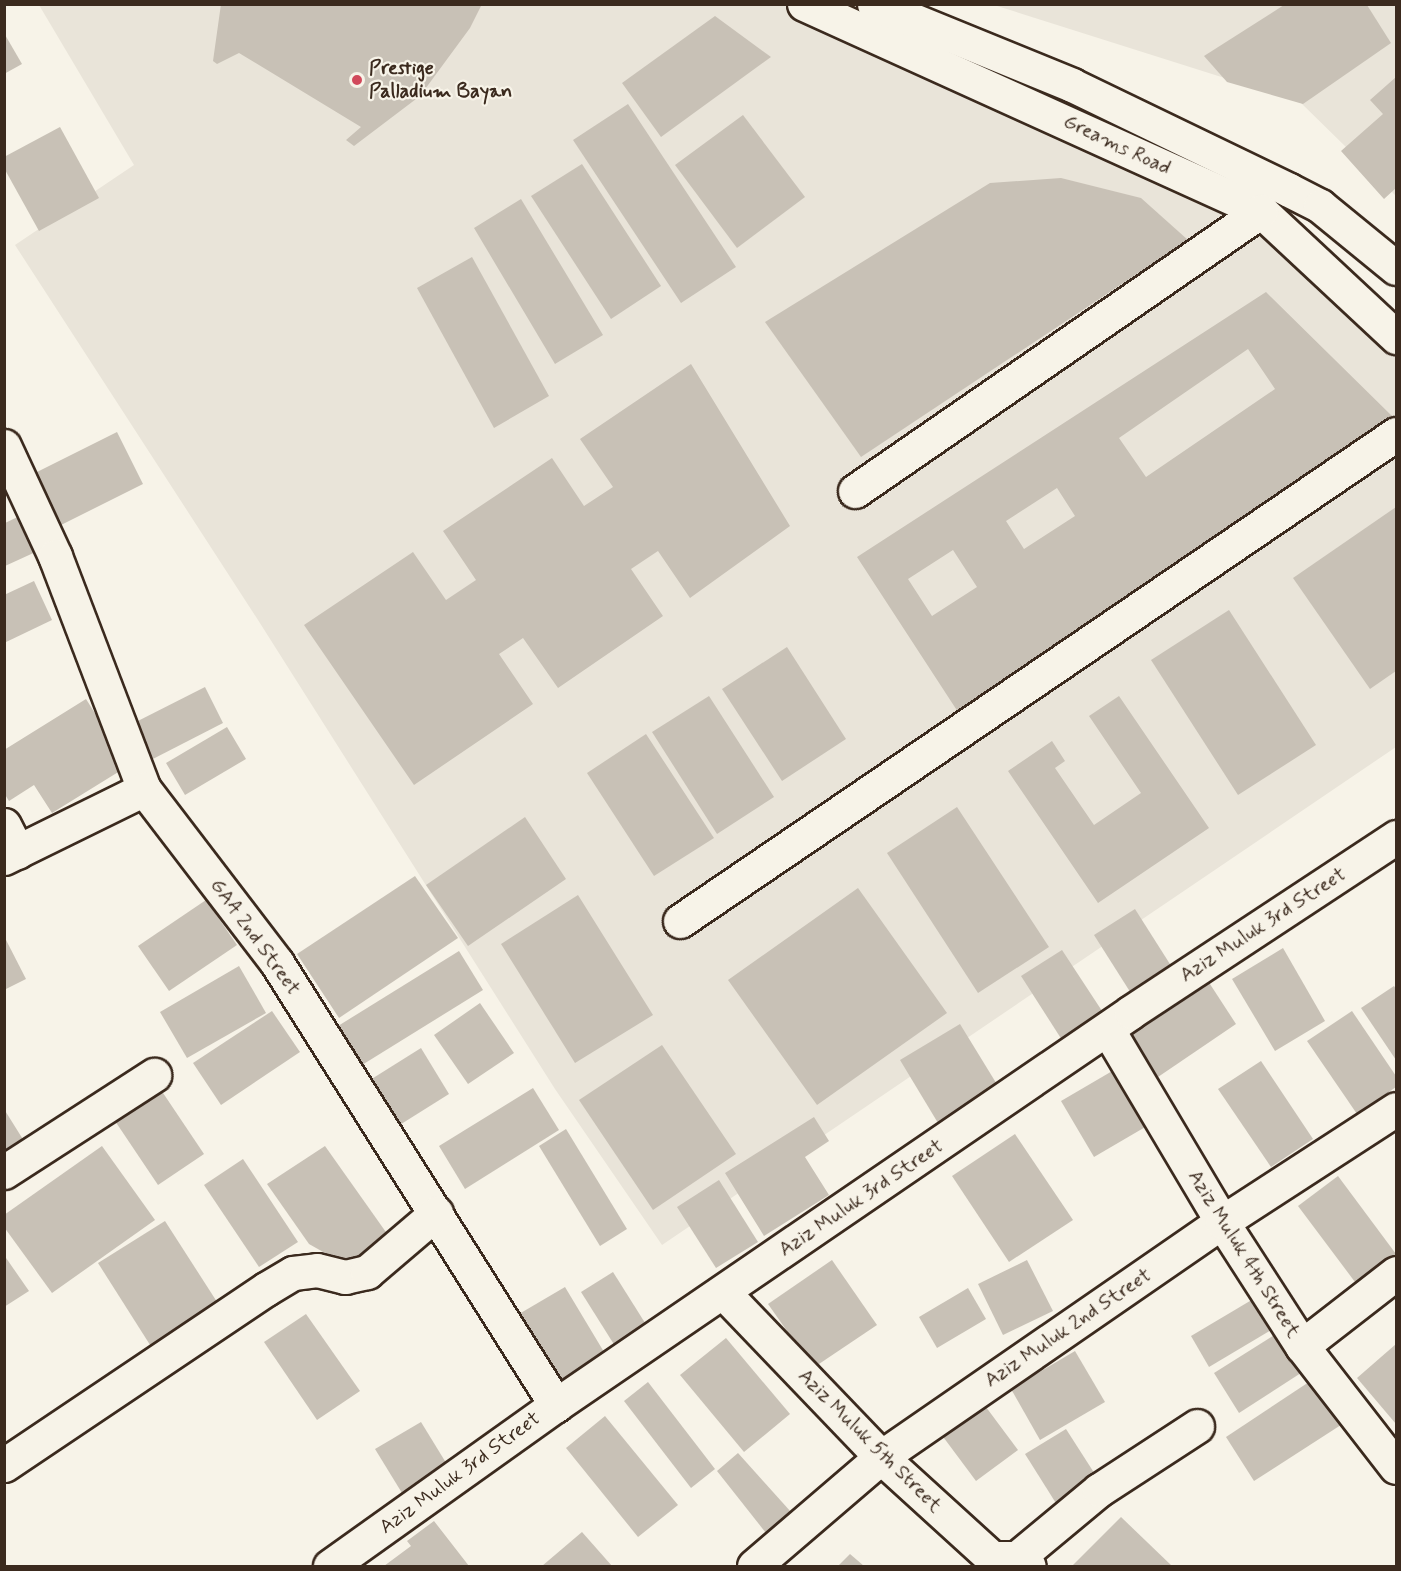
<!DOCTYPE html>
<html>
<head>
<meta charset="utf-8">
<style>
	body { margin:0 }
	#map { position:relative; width:1401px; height:1571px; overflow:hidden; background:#f7f3e8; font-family:Mynerve,sans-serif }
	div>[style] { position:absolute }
	.built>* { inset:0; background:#e9e4d9 }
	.building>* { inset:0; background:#c8c1b6 }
	.roads { filter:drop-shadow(2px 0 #3b2a1e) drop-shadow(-2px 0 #3b2a1e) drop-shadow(0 2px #3b2a1e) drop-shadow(0 -2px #3b2a1e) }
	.minor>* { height:33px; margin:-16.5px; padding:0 16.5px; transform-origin:16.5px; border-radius:16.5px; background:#f7f3e8 }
	.dots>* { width:16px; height:16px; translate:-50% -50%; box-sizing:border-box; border:3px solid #f7f3e8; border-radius:50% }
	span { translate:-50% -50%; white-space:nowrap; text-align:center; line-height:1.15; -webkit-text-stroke:4.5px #f7f3e8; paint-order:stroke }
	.poi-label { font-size:20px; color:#3b2a1e; font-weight:700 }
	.left { translate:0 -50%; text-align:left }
	.street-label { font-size:20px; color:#3b2a1e }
	.frame { position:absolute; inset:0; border:6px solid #3b2a1e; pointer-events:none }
</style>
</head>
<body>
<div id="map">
	<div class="built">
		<div style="clip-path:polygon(39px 5px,790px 5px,1011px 114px,1198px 156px,1396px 329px,1396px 747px,662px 1245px,555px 1089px,258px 620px,15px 245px,134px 165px)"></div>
		<div style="clip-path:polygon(994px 5px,1396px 5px,1396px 196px,1300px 102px)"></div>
	</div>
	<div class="building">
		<div style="clip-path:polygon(221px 4px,482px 4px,470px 28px,420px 96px,354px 146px,346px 140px,361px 127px,239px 53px,217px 64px,213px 61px)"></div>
		<div style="clip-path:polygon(1284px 5px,1367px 5px,1391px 43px,1303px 104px,1227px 82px,1204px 56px)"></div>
		<div style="clip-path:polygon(715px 16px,771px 57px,661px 137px,622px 83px)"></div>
		<div style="clip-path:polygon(4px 33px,22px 64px,4px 74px)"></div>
		<div style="clip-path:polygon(1396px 77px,1396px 188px,1384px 199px,1341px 151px,1383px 114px,1370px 100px)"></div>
		<div style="clip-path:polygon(628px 104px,736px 267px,681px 303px,573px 140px)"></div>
		<div style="clip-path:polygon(743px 115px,805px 197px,737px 248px,675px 165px)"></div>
		<div style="clip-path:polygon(60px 127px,99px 198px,39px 231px,4px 168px,4px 157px)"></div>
		<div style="clip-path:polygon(582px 164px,661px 286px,611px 319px,531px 196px)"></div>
		<div style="clip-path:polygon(1061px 178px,1141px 198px,1188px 240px,861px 457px,765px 322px,990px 183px)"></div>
		<div style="clip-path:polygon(521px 199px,603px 335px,555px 364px,474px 228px)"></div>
		<div style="clip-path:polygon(472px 257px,549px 396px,494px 428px,417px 288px)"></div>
		<div style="clip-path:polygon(evenodd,1266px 292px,1393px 417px,958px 712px,857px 557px,1266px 292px,1248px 349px,1275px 389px,1146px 477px,1119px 438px,1248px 349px,1266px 292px,1057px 488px,1075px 516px,1024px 549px,1006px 521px,1057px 488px,1266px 292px,953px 550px,977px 587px,932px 616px,908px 579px,953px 550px)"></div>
		<div style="clip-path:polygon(691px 364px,790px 526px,690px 598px,658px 551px,631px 569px,663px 616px,558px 688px,523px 638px,499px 654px,533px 704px,414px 785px,304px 625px,413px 552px,446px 600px,476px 580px,443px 531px,552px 458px,584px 506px,613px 487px,580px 439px)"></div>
		<div style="clip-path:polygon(117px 432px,143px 484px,59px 526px,33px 474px)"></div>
		<div style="clip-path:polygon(1396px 507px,1396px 671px,1370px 689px,1293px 578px)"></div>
		<div style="clip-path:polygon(24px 514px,40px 550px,5px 566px,5px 523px)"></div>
		<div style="clip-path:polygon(34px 581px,52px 620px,4px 643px,4px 595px)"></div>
		<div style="clip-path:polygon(1229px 610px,1316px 745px,1238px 795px,1151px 660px)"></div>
		<div style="clip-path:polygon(787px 647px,846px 739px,782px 781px,722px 689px)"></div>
		<div style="clip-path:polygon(205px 687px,223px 723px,147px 762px,128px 726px)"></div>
		<div style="clip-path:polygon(709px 696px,774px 797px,717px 834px,652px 732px)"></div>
		<div style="clip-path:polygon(1119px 696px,1209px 828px,1098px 903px,1008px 771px,1052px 741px,1065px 761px,1055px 768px,1094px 825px,1141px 793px,1089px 716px)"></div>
		<div style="clip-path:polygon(86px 699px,128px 766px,52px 813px,34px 785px,9px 801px,4px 793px,4px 750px)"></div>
		<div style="clip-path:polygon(227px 727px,246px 759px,185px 795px,166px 763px)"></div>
		<div style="clip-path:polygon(646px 734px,714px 838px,654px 876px,587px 773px)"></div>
		<div style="clip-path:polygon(957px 807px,1049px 947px,978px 993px,887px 853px)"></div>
		<div style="clip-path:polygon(525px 817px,566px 879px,468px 946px,426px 885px)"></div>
		<div style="clip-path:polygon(415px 876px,458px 938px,339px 1018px,297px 954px)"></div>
		<div style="clip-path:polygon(858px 888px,947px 1013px,817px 1105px,728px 980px)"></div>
		<div style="clip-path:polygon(578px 895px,653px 1015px,575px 1063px,501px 944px)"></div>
		<div style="clip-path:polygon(206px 900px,237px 945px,169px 991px,138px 946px)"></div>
		<div style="clip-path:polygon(1135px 909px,1175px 972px,1134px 998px,1094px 935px)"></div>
		<div style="clip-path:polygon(4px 936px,26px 979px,4px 990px)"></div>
		<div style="clip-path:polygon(1283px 948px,1325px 1021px,1275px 1051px,1232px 979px)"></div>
		<div style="clip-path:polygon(1062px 950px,1104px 1014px,1062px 1040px,1021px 976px)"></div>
		<div style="clip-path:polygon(459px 951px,483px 990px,362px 1065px,338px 1026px)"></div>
		<div style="clip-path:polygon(239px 966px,266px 1013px,187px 1058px,160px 1012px)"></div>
		<div style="clip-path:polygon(1208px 981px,1236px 1024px,1158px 1077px,1129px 1034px)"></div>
		<div style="clip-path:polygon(1394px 986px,1396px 989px,1396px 1060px,1361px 1008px)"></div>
		<div style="clip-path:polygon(480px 1003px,514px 1053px,468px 1084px,434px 1035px)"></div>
		<div style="clip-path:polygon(272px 1011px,300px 1052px,221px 1105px,193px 1063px)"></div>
		<div style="clip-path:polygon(1352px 1011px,1396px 1076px,1396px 1087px,1357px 1114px,1307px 1041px)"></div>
		<div style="clip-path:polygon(960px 1024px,998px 1086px,938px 1123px,900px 1060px)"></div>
		<div style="clip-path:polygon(662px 1045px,736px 1154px,653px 1210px,579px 1100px)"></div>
		<div style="clip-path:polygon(421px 1048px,449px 1094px,398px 1126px,370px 1080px)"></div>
		<div style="clip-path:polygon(1261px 1061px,1313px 1139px,1271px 1167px,1218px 1089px)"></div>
		<div style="clip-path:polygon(1114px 1070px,1147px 1126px,1094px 1157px,1061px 1101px)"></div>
		<div style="clip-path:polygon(157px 1084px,204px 1154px,158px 1185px,111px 1115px)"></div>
		<div style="clip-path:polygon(533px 1088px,559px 1130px,465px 1189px,439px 1146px)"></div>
		<div style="clip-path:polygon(4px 1109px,24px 1141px,4px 1153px)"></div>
		<div style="clip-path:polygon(814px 1117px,829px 1141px,805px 1157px,829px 1195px,764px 1236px,725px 1173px)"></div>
		<div style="clip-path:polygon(566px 1129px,627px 1229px,600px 1246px,539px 1146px)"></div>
		<div style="clip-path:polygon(1015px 1134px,1073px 1220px,1009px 1262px,952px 1176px)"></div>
		<div style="clip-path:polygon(102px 1146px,155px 1220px,52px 1293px,4px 1227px,4px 1215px)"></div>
		<div style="clip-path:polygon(325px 1146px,388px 1235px,348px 1266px,309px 1244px,267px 1184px)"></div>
		<div style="clip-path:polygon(243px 1159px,298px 1242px,259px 1267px,204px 1185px)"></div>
		<div style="clip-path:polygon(1338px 1176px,1396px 1254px,1396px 1265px,1361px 1290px,1298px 1206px)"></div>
		<div style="clip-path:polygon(719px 1180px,758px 1242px,716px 1268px,677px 1207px)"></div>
		<div style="clip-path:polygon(165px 1221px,219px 1305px,152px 1348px,98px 1263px)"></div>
		<div style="clip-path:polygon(4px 1255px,29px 1291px,4px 1307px)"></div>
		<div style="clip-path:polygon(832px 1260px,877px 1325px,813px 1368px,768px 1304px)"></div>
		<div style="clip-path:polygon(1027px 1260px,1053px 1311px,1003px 1335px,978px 1284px)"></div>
		<div style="clip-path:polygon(613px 1272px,647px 1326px,615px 1346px,581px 1292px)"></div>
		<div style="clip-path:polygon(565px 1287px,607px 1357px,562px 1384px,519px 1314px)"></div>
		<div style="clip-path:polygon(968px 1288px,986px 1319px,937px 1348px,919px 1317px)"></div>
		<div style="clip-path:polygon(1255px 1298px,1273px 1329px,1209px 1367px,1191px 1336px)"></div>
		<div style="clip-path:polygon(306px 1314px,360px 1391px,317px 1420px,264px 1342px)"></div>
		<div style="clip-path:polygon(1279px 1332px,1304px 1371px,1239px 1413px,1214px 1373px)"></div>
		<div style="clip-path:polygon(726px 1338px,790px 1414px,744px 1452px,680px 1375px)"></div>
		<div style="clip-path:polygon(1396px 1344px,1396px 1424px,1357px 1378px)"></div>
		<div style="clip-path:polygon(1075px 1351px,1105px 1402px,1040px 1440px,1011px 1389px)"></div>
		<div style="clip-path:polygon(1315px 1378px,1344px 1423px,1254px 1481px,1226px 1437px)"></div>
		<div style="clip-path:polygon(648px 1382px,715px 1469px,691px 1488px,624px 1401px)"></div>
		<div style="clip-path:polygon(980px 1399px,1018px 1450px,976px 1481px,938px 1430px)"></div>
		<div style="clip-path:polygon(605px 1416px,678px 1505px,638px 1537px,566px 1448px)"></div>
		<div style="clip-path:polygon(421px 1422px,448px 1466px,402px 1493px,375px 1449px)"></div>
		<div style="clip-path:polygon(1066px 1429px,1100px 1482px,1059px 1508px,1025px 1454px)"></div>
		<div style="clip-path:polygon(738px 1453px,791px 1512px,766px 1533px,717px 1471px)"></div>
		<div style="clip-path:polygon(1121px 1517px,1172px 1566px,1072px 1566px)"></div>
		<div style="clip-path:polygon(434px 1521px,469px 1566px,384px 1566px,411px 1546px,407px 1541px)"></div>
		<div style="clip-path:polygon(582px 1532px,612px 1566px,542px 1566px)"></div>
		<div style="clip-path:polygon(850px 1554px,864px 1566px,838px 1566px)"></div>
	</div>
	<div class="roads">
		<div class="minor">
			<div style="left:804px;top:4px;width:502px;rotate:24.37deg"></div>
			<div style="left:1261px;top:211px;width:185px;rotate:43deg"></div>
			<div style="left:874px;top:4px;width:214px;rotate:22.2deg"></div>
			<div style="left:1072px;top:85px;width:241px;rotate:25.8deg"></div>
			<div style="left:1289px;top:190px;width:35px;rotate:27deg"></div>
			<div style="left:1320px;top:206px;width:98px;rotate:39.2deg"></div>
			<div style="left:4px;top:446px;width:121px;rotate:65.1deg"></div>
			<div style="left:55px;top:556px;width:249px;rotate:69.1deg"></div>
			<div style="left:144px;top:789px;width:219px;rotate:52.6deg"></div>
			<div style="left:277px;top:963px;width:523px;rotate:57.74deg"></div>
			<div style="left:855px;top:491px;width:493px;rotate:-34.6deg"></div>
			<div style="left:4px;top:825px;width:30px;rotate:63deg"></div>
			<div style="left:4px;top:858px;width:156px;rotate:-26.2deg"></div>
			<div style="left:680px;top:921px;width:866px;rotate:-34.22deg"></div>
			<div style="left:1108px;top:1030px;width:223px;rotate:59.3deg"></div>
			<div style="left:1222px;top:1222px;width:148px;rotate:57.2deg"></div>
			<div style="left:1302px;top:1346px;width:153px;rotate:52.2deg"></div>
			<div style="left:4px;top:1172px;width:179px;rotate:-32.9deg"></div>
			<div style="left:723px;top:1292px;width:228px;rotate:46.2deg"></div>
			<div style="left:881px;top:1457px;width:150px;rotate:42.3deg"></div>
			<div style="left:992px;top:1558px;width:25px"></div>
			<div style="left:1017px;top:1558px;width:14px;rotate:34deg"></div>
			<div style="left:1302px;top:1346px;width:119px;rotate:-37.8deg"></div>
			<div style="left:4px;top:1465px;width:316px;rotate:-33.9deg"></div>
			<div style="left:266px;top:1289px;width:31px;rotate:-31deg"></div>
			<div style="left:293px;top:1273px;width:24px;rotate:-7deg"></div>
			<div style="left:317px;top:1270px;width:29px;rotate:14deg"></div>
			<div style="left:345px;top:1277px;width:23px;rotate:-13deg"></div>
			<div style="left:367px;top:1272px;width:91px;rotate:-40.5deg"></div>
			<div style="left:1017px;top:1558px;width:107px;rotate:-39.7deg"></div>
			<div style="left:1099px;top:1490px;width:117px;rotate:-33.1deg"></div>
			<div style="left:330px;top:1566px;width:277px;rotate:-35.5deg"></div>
			<div style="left:556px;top:1405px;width:696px;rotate:-34.35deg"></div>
			<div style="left:1131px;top:1012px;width:318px;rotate:-33.4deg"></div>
			<div style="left:754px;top:1566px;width:167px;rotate:-40.6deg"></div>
			<div style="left:881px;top:1457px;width:414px;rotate:-34.6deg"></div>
			<div style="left:1222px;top:1222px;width:207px;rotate:-33deg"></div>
		</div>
	</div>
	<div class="dots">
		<div style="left:357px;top:80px;background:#d1495b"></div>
	</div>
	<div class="poi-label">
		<span class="left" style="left:369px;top:80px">Prestige<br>Palladium Bayan</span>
	</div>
	<div class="street-label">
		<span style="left:1117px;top:145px;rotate:25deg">Greams Road</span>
		<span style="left:1263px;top:925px;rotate:-33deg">Aziz Muluk 3rd Street</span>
		<span style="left:255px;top:937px;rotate:54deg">GAA 2nd Street</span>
		<span style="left:861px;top:1198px;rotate:-34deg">Aziz Muluk 3rd Street</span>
		<span style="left:1244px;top:1254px;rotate:58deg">Aziz Muluk 4th Street</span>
		<span style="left:1068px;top:1328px;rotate:-34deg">Aziz Muluk 2nd Street</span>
		<span style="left:870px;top:1441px;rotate:45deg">Aziz Muluk 5th Street</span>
		<span style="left:460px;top:1473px;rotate:-36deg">Aziz Muluk 3rd Street</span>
	</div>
	<div class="frame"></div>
</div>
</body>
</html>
